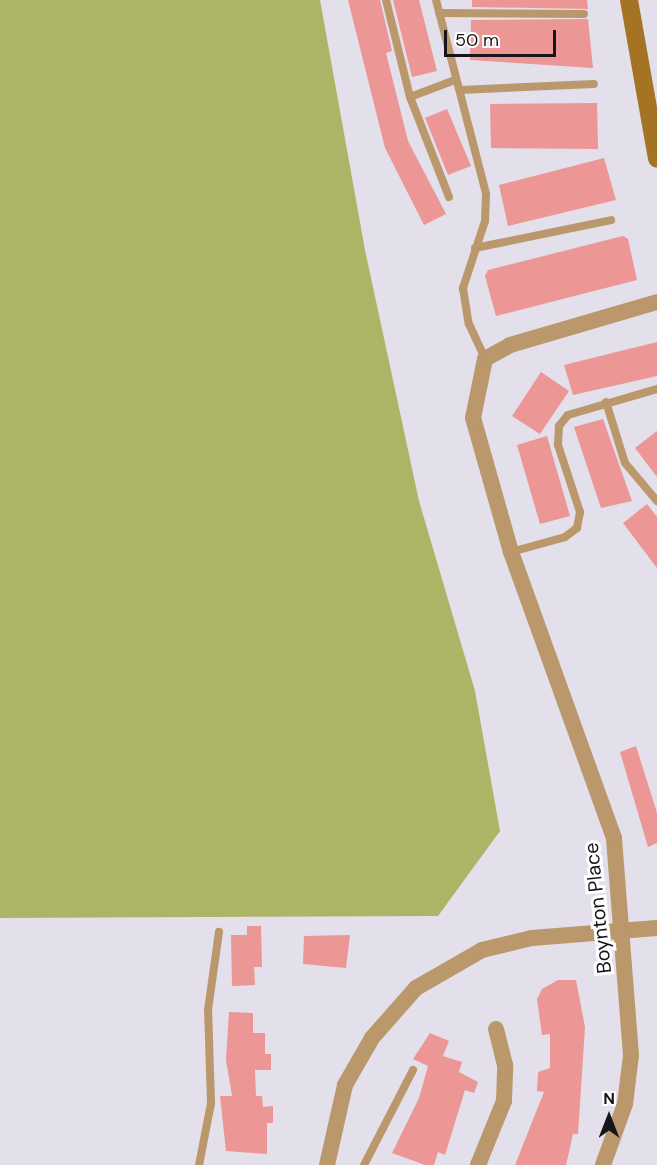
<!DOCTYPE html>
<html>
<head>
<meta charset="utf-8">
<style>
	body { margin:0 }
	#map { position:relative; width:657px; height:1165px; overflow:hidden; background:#e3dfeb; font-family:"DM Sans",sans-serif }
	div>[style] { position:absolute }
	.forest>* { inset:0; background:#adb465 }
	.building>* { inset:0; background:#ec9696 }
	.service>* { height:8px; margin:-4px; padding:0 4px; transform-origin:4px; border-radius:4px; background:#ba986b }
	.minor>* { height:16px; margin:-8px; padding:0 8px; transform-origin:8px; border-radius:8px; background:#ba986b }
	.secondary>* { height:18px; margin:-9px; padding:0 9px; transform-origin:9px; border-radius:9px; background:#a57324 }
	span { translate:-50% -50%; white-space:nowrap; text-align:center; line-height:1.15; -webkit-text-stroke:6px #fff; paint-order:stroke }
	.street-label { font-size:20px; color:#171519 }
	.north { position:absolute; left:579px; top:1087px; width:60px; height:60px; -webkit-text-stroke:4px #fff; paint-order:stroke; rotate:0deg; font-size:16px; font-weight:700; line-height:24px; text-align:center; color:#171519 }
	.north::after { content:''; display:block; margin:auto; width:21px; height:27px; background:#171519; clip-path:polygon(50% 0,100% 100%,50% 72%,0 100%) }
	.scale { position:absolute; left:444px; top:30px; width:112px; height:27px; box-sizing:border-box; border:3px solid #171519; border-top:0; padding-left:8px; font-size:18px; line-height:21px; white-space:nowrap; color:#171519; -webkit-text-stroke:4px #fff; paint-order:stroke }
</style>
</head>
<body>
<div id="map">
	<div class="forest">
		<div style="clip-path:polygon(0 0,320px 0,365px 250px,419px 501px,475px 691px,500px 831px,438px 916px,0 918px)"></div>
	</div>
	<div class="building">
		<div style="clip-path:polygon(348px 0,380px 0,392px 51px,386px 53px,408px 141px,446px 214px,424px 225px,385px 148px)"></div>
		<div style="clip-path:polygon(393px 0,419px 0,437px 71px,412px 77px)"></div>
		<div style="clip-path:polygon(472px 0,587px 0,588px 9px,472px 7px)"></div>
		<div style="clip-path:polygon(588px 19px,593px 68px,470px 60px,471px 20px)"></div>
		<div style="clip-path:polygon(597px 103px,598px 149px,491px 148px,490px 104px)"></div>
		<div style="clip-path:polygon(447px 109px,471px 166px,448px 175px,425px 118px)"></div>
		<div style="clip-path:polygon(604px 158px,616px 200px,508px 226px,499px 185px)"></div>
		<div style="clip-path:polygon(623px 236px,628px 239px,637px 280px,496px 316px,485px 276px,488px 270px)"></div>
		<div style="clip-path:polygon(657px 342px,657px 376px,573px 395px,564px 365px)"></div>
		<div style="clip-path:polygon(541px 372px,569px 391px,540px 434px,512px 416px)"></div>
		<div style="clip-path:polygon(603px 419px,632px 501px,601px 508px,574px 427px)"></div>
		<div style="clip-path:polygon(657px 431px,657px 477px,635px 448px)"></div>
		<div style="clip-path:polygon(547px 436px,570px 516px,540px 524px,517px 445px)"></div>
		<div style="clip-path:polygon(647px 504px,657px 517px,657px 568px,623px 523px)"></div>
		<div style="clip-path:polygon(636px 746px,657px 813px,657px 843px,648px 847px,620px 752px)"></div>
		<div style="clip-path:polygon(247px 926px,261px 926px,262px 967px,254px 967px,255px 985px,232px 986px,231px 935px,247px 935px)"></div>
		<div style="clip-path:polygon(350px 935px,346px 968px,303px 964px,304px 936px)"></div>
		<div style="clip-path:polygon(558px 980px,576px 980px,585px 1027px,578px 1134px,573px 1134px,566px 1165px,515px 1165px,544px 1092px,537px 1091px,538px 1072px,550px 1068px,550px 1034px,542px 1035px,537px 999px,542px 989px)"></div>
		<div style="clip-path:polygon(229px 1012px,253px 1013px,253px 1033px,265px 1033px,265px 1054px,271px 1054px,271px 1070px,255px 1070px,256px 1096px,262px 1096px,263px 1107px,273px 1106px,273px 1123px,267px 1123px,267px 1154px,226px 1151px,220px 1096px,232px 1096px,226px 1060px)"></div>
		<div style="clip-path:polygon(430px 1033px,449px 1041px,443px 1056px,462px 1062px,459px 1072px,478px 1082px,474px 1093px,465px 1090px,445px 1155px,438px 1152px,434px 1165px,425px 1165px,392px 1153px,419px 1098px,428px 1066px,413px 1059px)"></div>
	</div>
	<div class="service">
		<div style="left:386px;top:0;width:100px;rotate:76.1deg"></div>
		<div style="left:436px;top:0;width:200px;rotate:75.5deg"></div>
		<div style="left:486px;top:194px;width:27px;rotate:92deg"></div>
		<div style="left:485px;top:221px;width:71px;rotate:108.2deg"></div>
		<div style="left:463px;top:288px;width:36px;rotate:81deg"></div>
		<div style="left:469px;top:324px;width:38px;rotate:65deg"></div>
		<div style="left:439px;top:13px;width:145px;rotate:0.4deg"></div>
		<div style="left:461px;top:90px;width:133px;rotate:-2.6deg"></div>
		<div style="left:449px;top:197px;width:107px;rotate:-111.3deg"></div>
		<div style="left:410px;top:97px;width:48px;rotate:-20.7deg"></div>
		<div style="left:475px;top:248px;width:139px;rotate:-11.6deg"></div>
		<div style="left:606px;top:402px;width:64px;rotate:72.7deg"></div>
		<div style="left:625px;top:463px;width:50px;rotate:49.9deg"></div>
		<div style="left:511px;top:552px;width:56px;rotate:-15.5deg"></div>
		<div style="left:565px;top:537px;width:15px;rotate:-37deg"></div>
		<div style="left:577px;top:528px;width:16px;rotate:-79deg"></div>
		<div style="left:580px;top:512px;width:71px;rotate:-108.2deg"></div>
		<div style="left:558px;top:445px;width:19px;rotate:-87deg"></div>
		<div style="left:559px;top:426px;width:14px;rotate:-51deg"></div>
		<div style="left:568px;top:415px;width:93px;rotate:-16.3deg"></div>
		<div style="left:199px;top:1165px;width:63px;rotate:-79deg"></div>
		<div style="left:211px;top:1103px;width:93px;rotate:-91.8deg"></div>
		<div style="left:208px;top:1010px;width:79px;rotate:-82deg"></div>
		<div style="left:364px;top:1165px;width:107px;rotate:-62.7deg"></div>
	</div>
	<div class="minor">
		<div style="left:327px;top:1165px;width:82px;rotate:-77.3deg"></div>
		<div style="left:345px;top:1085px;width:54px;rotate:-60.1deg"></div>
		<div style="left:372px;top:1038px;width:67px;rotate:-48.7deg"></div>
		<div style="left:416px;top:988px;width:76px;rotate:-29.9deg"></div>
		<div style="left:482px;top:950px;width:51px;rotate:-13.5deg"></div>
		<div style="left:532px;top:938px;width:125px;rotate:-4.6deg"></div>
		<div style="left:478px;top:1165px;width:69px;rotate:-67.9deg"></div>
		<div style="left:504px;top:1101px;width:36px;rotate:-88deg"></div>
		<div style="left:505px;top:1065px;width:37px;rotate:-104deg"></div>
		<div style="left:603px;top:1165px;width:65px;rotate:-70.2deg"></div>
		<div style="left:625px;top:1104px;width:49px;rotate:-83deg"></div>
		<div style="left:631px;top:1055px;width:218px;rotate:-94.5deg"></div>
		<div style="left:614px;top:838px;width:304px;rotate:-109.8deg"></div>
		<div style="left:511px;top:552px;width:139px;rotate:-105.8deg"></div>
		<div style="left:473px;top:418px;width:60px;rotate:-78.5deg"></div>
		<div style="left:485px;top:359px;width:29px;rotate:-29deg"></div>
		<div style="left:510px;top:345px;width:153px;rotate:-16.3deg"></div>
	</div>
	<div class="secondary">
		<div style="left:629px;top:0;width:161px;rotate:80deg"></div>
	</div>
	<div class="street-label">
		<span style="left:598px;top:908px;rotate:-96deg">Boynton Place</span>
	</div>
	<div class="north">N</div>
	<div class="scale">50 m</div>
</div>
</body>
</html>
